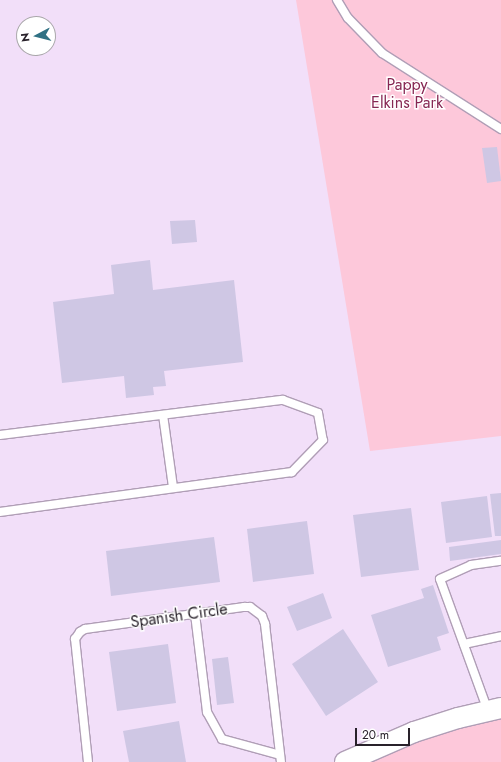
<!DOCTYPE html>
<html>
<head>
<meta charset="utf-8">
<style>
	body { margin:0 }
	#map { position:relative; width:501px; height:762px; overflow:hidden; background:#f2dff9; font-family:Jost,sans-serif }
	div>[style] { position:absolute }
	.green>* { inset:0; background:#fdc8da }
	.building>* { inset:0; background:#cfc7e4 }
	.roads { filter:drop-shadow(1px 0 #b09eb6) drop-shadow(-1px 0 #b09eb6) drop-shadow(0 1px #b09eb6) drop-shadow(0 -1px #b09eb6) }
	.service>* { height:8px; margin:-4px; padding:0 4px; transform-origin:4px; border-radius:4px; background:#fff }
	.tertiary>* { height:20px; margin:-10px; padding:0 10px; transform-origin:10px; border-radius:10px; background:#fff }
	span { translate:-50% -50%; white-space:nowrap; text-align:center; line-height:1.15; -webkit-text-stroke:3px #fff; paint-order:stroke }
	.park-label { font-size:16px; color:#862652 }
	.street-label { font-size:16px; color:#29222b }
	.north { position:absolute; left:16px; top:16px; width:40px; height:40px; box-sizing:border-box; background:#fff; border:1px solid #a9a7aa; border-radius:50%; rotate:263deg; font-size:11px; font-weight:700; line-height:16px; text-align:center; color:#29222b }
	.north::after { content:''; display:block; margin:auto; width:14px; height:18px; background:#307184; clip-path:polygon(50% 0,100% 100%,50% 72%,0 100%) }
	.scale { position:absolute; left:355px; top:728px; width:55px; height:18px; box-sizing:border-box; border:2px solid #29222b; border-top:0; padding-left:5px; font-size:12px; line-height:14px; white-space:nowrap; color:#29222b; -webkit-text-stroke:3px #fff; paint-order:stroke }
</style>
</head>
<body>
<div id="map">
	<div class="green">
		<div style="clip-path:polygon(296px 0,501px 0,501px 436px,370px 451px)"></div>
		<div style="clip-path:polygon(501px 714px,501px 762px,368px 762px,385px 745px)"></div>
	</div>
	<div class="building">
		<div style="clip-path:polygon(497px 147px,501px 181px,487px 183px,482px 148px)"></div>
		<div style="clip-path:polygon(195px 220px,197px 242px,172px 244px,170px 221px)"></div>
		<div style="clip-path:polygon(150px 260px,153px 290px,234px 280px,243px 362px,164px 371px,166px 386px,153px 387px,154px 395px,126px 398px,124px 376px,62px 383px,53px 302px,114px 294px,111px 265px)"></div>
		<div style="clip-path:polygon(501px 493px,501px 536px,495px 536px,490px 494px)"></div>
		<div style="clip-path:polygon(487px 496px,492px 537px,446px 543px,441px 502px)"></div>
		<div style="clip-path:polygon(411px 508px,419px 570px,361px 577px,353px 515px)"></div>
		<div style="clip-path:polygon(307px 521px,314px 574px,253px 582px,247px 529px)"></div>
		<div style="clip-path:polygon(214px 537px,220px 582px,111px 596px,106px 551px)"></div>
		<div style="clip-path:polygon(501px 540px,501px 554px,450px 561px,449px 547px)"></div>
		<div style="clip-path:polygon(433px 585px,449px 633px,437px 637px,441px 650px,388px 667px,371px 615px,424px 598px,421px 589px)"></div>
		<div style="clip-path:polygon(323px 593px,332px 618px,297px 631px,287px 607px)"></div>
		<div style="clip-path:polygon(343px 629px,378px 682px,326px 716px,292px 664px)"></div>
		<div style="clip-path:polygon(168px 644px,176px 703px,117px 711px,109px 652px)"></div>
		<div style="clip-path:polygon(228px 657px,234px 703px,217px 705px,212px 659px)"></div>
		<div style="clip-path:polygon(179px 721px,186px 762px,129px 762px,123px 731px)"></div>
	</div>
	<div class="roads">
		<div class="service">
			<div style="left:337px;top:0;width:21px;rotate:59deg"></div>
			<div style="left:348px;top:18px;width:49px;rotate:45.8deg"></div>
			<div style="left:382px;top:53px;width:141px;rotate:32.6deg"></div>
			<div style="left:163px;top:415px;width:73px;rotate:82.1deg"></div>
			<div style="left:0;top:435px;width:285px;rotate:-7.1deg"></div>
			<div style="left:283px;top:400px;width:37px;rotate:20deg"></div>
			<div style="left:318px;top:413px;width:27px;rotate:80deg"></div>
			<div style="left:323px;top:440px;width:45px;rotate:134.1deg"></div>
			<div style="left:292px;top:472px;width:295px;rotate:172.2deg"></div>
			<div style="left:195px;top:614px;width:99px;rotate:83deg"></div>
			<div style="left:207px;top:712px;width:31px;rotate:61deg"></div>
			<div style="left:222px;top:739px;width:60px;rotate:15.4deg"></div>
			<div style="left:464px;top:644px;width:38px;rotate:-12deg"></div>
			<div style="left:488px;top:711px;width:140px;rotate:-110deg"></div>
			<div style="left:440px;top:579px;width:34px;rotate:-24deg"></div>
			<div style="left:471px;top:565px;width:30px;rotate:-8deg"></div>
			<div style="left:88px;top:762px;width:124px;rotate:-96deg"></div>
			<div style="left:75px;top:639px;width:9px;rotate:-54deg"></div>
			<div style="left:80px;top:632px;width:6px;rotate:-31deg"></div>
			<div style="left:85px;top:629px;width:161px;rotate:-7.9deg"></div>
			<div style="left:244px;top:607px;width:6px"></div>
			<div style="left:250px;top:607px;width:15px;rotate:37deg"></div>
			<div style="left:262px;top:616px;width:9px;rotate:69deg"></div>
			<div style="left:265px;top:624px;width:139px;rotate:83.4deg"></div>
		</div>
		<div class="tertiary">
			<div style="left:345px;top:762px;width:75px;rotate:-23.5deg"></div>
			<div style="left:414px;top:732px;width:46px;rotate:-17.7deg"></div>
			<div style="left:458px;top:718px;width:44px;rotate:-13.1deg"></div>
		</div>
	</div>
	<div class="park-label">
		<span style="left:407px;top:94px">Pappy<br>Elkins Park</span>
	</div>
	<div class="street-label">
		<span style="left:179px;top:616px;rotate:-8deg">Spanish Circle</span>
	</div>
	<div class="north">N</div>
	<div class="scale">20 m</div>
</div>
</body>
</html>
